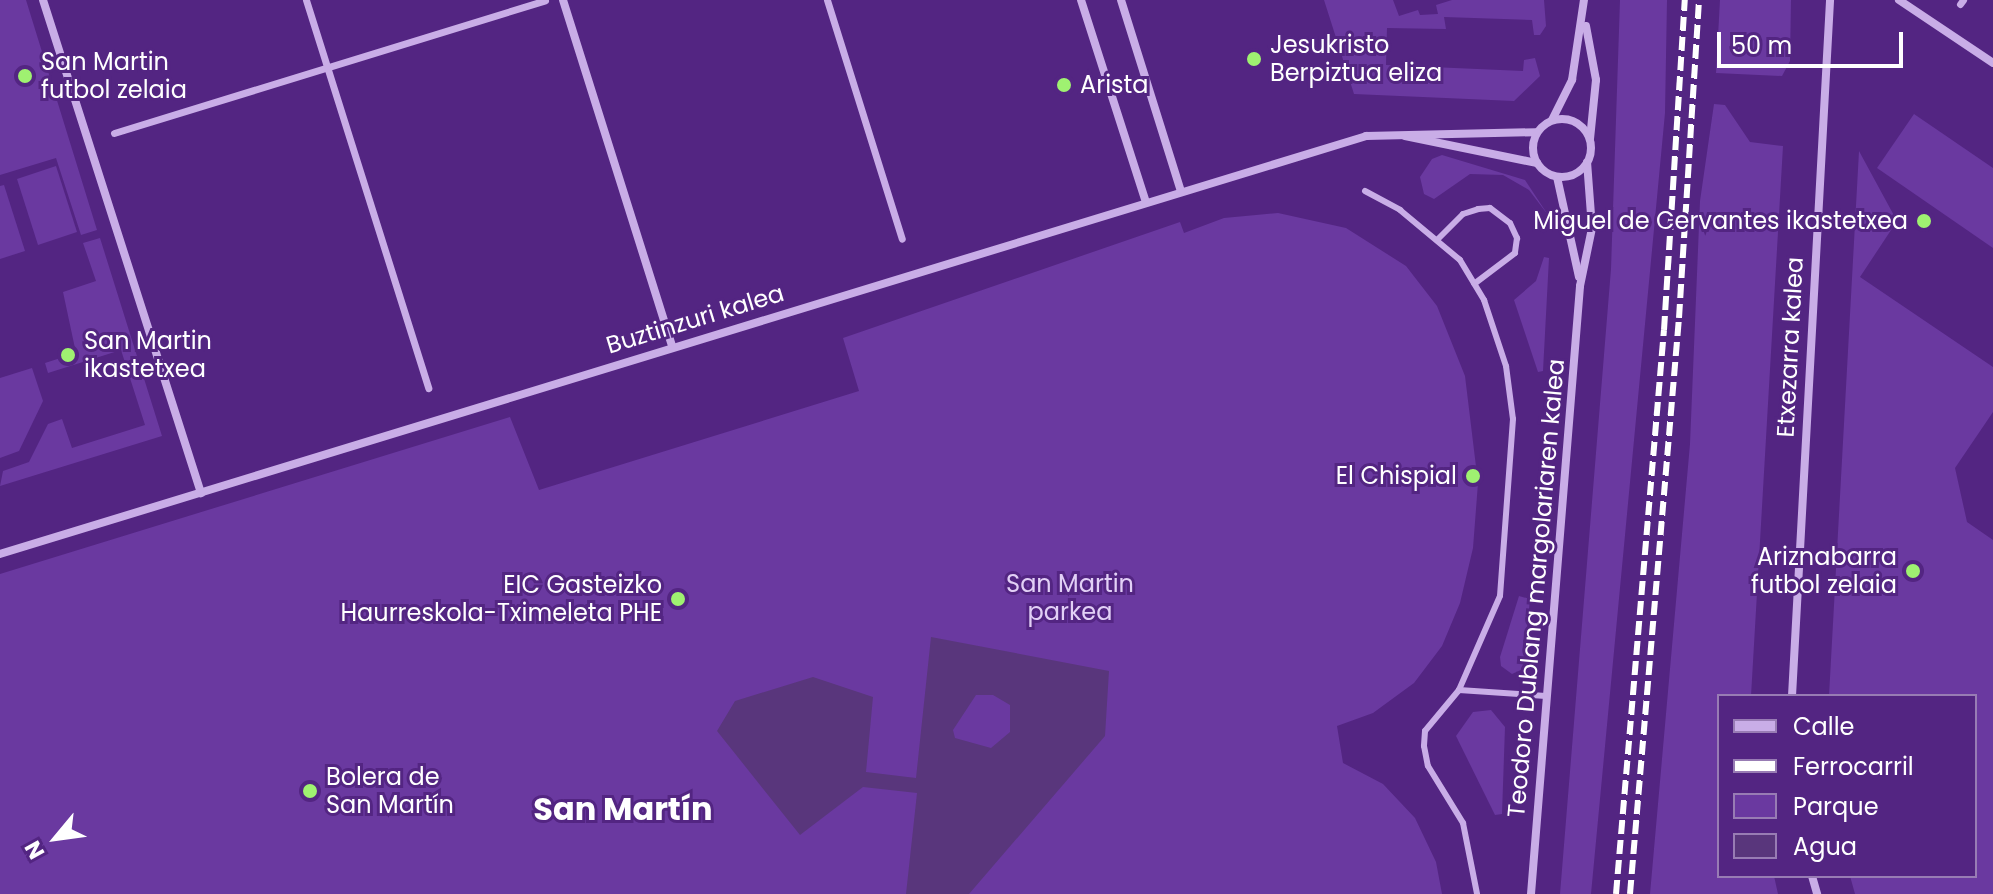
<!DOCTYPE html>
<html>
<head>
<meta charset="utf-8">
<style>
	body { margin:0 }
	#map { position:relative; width:1993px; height:894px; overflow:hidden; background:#532582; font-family:Poppins,sans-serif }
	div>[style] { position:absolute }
	.green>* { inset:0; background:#6a39a0 }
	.water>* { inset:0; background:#59367c }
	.service>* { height:6px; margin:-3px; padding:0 3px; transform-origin:3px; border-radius:3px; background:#c9ade7 }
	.pedestrian>* { height:7px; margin:-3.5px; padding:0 3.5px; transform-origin:3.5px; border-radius:3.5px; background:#c9ade7 }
	.minor>* { height:8px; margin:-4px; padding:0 4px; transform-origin:4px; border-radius:4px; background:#c9ade7 }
	.minor>.ring { margin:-4px; padding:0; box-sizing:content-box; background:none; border:8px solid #c9ade7; border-radius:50% }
	.rail>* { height:6px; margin-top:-3px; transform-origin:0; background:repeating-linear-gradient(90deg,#fff 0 14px,transparent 0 20px) }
	.dots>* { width:22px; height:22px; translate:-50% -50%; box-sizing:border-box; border:4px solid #532582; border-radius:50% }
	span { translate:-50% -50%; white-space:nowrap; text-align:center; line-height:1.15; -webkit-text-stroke:6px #532582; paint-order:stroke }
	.poi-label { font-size:24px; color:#fff }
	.left { translate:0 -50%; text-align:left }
	.right { translate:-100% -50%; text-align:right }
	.street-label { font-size:24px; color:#fff }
	.park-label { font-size:24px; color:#e2d0f6 }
	.district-label { font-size:32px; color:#fff; font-weight:700 }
	.legend { position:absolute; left:1717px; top:694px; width:260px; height:184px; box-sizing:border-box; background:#532582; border:2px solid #987cb4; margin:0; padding:10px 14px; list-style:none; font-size:24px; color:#fff }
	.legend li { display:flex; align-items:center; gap:16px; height:40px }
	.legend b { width:40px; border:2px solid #987cb4 }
	.north { position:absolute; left:16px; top:798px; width:80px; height:80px; -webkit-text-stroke:6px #532582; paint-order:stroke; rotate:241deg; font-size:22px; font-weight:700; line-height:32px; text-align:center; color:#fff }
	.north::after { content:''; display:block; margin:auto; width:28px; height:36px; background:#fff; clip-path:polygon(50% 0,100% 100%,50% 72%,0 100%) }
	.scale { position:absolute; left:1717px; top:32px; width:186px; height:36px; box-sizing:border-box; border:4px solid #fff; border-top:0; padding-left:10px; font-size:24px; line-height:28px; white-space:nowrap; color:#fff; -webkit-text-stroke:6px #532582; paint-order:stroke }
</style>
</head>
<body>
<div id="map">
	<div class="green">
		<div style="clip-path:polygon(0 0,26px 0,97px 230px,81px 235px,56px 158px,0 175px)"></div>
		<div style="clip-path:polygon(1324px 0,1393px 0,1399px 16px,1418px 10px,1420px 15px,1438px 14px,1436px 5px,1452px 0,1544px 0,1546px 26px,1540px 35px,1534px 35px,1532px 20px,1444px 17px,1446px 29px,1387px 28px,1386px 65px,1523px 71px,1524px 60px,1535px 58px,1540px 76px,1514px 101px,1354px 94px)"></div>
		<div style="clip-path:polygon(1620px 0,1667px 0,1665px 113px,1591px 894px,1560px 894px,1611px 269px)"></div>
		<div style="clip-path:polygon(1720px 0,1791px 0,1790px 61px,1782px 76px,1716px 73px)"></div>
		<div style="clip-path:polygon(1714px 104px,1725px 105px,1750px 142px,1783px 146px,1751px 696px,1719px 696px,1719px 876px,1774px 876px,1778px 894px,1650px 894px,1690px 444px,1700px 201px)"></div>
		<div style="clip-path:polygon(1914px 114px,1993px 168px,1993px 248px,1877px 168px)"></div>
		<div style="clip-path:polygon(1859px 151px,1897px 221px,1860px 277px,1993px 367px,1993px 412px,1955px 468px,1967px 522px,1993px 540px,1993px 894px,1855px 894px,1850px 876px,1975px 876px,1975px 696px,1829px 696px)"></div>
		<div style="clip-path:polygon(1442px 155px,1525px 180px,1548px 215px,1529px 190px,1503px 175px,1470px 174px,1434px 199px,1424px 194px,1420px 177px,1432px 159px)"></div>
		<div style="clip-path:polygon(56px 166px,77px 232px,38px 245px,17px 179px)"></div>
		<div style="clip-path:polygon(4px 185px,25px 251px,0 259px,0 186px)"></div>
		<div style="clip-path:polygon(1278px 213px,1346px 228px,1406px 266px,1437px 306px,1465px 376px,1478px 483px,1473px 548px,1460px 603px,1442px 646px,1414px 683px,1373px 713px,1337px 726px,1343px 763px,1383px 784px,1415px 818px,1436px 862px,1442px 894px,0 894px,0 574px,510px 417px,539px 490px,859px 391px,843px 338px,1180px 222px,1184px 233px,1224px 218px)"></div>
		<div style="clip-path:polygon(100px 238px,162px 436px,0 486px,3px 471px,29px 462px,48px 424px,62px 419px,72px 448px,145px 425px,121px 350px,48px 373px,45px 363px,76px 353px,63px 292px,96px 281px,83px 243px)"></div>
		<div style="clip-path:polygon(1544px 257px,1549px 258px,1543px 371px,1538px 372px,1514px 300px,1536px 281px)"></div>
		<div style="clip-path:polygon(32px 368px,43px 401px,19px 451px,0 458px,0 378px)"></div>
		<div style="clip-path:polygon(1519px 596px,1530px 599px,1523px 669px,1512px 674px,1501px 666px,1500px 657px)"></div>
		<div style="clip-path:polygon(1491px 710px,1505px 727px,1502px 814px,1495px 815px,1456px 736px,1473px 712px)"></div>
	</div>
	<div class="water">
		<div style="clip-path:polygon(evenodd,931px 637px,1109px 671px,1105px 736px,969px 894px,906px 894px,917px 793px,863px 787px,800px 835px,717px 731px,735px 701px,813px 677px,873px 697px,866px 772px,916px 778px,931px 637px,976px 695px,993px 695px,1010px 705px,1010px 732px,991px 748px,955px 738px,953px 730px,976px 695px)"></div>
	</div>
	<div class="service">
		<div style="left:1365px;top:191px;width:40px;rotate:28deg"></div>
		<div style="left:1400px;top:210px;width:78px;rotate:39.8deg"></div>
		<div style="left:1460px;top:260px;width:47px;rotate:59deg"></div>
		<div style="left:1484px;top:300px;width:70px;rotate:71.6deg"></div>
		<div style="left:1506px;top:366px;width:53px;rotate:82.5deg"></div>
		<div style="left:1513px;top:419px;width:177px;rotate:94.2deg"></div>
		<div style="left:1500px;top:596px;width:103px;rotate:113.6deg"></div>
		<div style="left:1459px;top:690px;width:53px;rotate:129.7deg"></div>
		<div style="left:1425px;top:731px;width:15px;rotate:94deg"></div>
		<div style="left:1424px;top:746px;width:20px;rotate:79deg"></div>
		<div style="left:1428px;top:766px;width:67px;rotate:58.4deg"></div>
		<div style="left:1463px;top:823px;width:72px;rotate:78.8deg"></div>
		<div style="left:1438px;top:239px;width:35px;rotate:-45deg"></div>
		<div style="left:1463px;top:214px;width:16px;rotate:-18deg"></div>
		<div style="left:1478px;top:209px;width:12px;rotate:-5deg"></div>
		<div style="left:1490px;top:208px;width:25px;rotate:37deg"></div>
		<div style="left:1510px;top:223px;width:17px;rotate:65deg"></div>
		<div style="left:1517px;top:238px;width:15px;rotate:98deg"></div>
		<div style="left:1515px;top:253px;width:51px;rotate:142.9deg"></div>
		<div style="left:1459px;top:690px;width:87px;rotate:3.9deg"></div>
	</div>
	<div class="pedestrian">
		<div style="left:306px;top:0;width:407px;rotate:72.5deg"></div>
		<div style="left:827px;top:0;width:250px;rotate:72.6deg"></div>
		<div style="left:1960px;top:4px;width:5px;rotate:-53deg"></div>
		<div style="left:114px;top:133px;width:451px;rotate:-17.1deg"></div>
	</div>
	<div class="minor">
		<div style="left:43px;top:0;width:518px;rotate:72.23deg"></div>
		<div style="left:563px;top:0;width:363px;rotate:72.5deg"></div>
		<div style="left:1081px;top:0;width:213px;rotate:72.2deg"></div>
		<div style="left:1121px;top:0;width:201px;rotate:72.6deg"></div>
		<div style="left:1899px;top:0;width:113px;rotate:33.8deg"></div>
		<div style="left:1586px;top:26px;width:55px;rotate:79.5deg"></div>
		<div style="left:1596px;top:80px;width:59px;rotate:95.8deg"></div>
		<div class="ring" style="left:1533px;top:119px;width:50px;height:50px"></div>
		<div style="left:1552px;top:120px;width:45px;rotate:-63.4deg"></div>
		<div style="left:1572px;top:80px;width:81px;rotate:-81.5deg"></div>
		<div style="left:1405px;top:136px;width:135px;rotate:11.6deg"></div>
		<div style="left:1557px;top:177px;width:102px;rotate:77.6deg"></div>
		<div style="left:0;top:554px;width:1429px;rotate:-17.01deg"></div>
		<div style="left:1366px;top:136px;width:170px;rotate:-1.3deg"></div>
		<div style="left:1792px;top:696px;width:697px;rotate:-86.87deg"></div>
		<div style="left:1812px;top:876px;width:19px;rotate:74deg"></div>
		<div style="left:1531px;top:894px;width:610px;rotate:-85.39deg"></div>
		<div style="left:1580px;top:286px;width:59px;rotate:-78.3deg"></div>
		<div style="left:1592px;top:228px;width:66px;rotate:-94.3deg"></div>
	</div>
	<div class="rail">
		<div style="left:1616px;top:894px;width:566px;rotate:-85.14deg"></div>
		<div style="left:1664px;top:330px;width:331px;rotate:-86.4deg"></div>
		<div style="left:1630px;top:894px;width:578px;rotate:-85.14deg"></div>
		<div style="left:1679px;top:318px;width:319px;rotate:-86.4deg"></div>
	</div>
	<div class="dots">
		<div style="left:1254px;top:59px;background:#9ff171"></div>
		<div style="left:25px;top:76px;background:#9ff171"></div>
		<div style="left:1064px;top:85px;background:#9ff171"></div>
		<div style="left:1924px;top:221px;background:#9ff171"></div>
		<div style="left:68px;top:355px;background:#9ff171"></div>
		<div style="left:1473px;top:476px;background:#9ff171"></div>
		<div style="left:1913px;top:571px;background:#9ff171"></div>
		<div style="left:678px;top:599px;background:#9ff171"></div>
		<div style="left:310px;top:791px;background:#9ff171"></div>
	</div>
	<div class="poi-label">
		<span class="left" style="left:1270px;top:59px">Jesukristo<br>Berpiztua eliza</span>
		<span class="left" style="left:41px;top:76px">San Martin<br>futbol zelaia</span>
		<span class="left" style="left:1080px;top:85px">Arista</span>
		<span class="right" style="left:1908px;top:221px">Miguel de Cervantes ikastetxea</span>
		<span class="left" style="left:84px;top:355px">San Martin<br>ikastetxea</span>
		<span class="right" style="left:1457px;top:476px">El Chispial</span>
		<span class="right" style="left:1897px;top:571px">Ariznabarra<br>futbol zelaia</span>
		<span class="right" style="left:662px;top:599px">EIC Gasteizko<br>Haurreskola-Tximeleta PHE</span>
		<span class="left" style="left:326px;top:791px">Bolera de<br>San Martín</span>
	</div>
	<div class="street-label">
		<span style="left:695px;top:319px;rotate:-17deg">Buztinzuri kalea</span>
		<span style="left:1790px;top:347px;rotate:-87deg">Etxezarra kalea</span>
		<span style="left:1536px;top:588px;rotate:-85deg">Teodoro Dublang margolariaren kalea</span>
	</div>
	<div class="park-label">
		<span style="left:1070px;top:598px">San Martin<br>parkea</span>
	</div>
	<div class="district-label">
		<span style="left:623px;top:809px">San Martín</span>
	</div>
	<ul class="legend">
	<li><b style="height:10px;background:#c9ade7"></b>Calle</li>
	<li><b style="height:10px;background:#fff"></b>Ferrocarril</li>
	<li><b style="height:22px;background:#6a39a0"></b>Parque</li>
	<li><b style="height:22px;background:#59367c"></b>Agua</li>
	</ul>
	<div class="north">N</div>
	<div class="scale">50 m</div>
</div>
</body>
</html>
